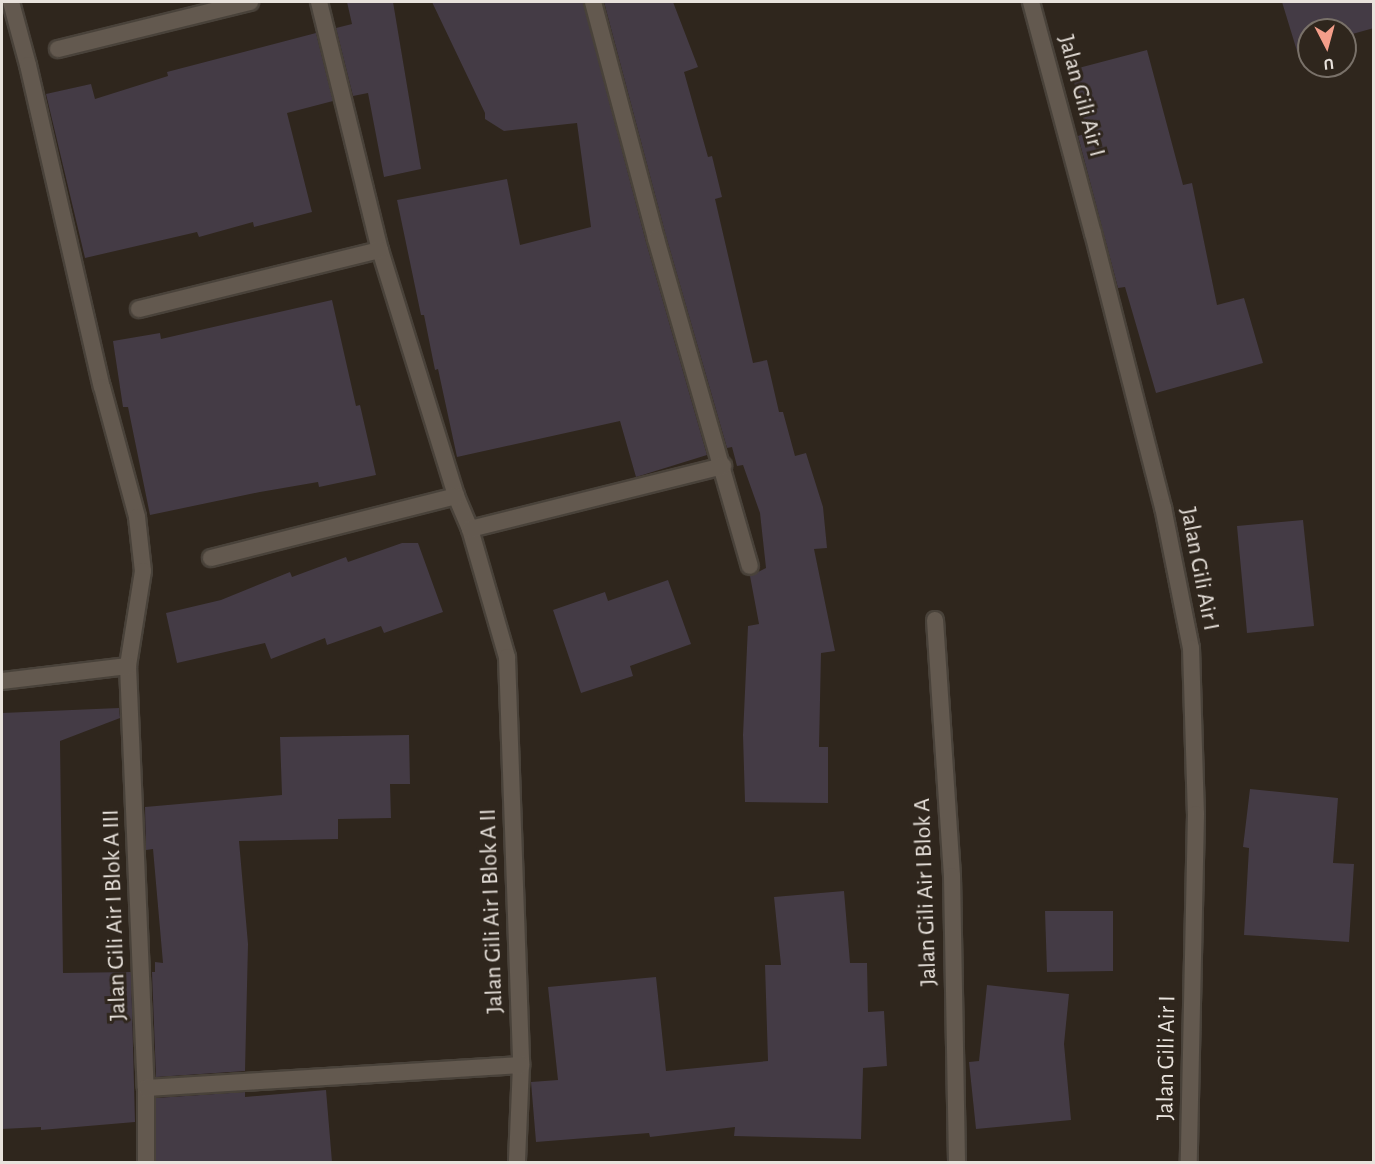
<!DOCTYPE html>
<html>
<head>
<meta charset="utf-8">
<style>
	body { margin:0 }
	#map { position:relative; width:1375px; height:1164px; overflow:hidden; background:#2f261d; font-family:"Alegreya Sans",sans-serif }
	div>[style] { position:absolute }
	.building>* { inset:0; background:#443b45 }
	.roads { filter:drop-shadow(2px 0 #49423a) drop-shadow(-2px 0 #49423a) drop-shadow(0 2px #49423a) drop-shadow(0 -2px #49423a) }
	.minor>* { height:16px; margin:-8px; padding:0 8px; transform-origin:8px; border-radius:8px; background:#63594f }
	span { translate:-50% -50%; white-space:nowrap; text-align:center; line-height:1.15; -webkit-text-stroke:6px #2f261d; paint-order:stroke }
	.street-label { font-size:24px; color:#e8e2dc }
	.frame { position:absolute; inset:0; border:3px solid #e8e2dc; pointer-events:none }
	.north { position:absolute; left:1297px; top:18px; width:60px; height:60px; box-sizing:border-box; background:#2f261d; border:2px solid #797169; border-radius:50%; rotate:174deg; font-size:16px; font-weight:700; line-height:24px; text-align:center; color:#e8e2dc }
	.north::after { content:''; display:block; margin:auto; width:21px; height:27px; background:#f49e8a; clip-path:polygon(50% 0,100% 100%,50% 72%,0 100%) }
</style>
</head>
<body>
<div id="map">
	<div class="building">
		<div style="clip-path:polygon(347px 2px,393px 2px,421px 169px,384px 177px,368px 93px,353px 96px,336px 28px,352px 24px)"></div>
		<div style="clip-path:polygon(432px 2px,583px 2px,646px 242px,707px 455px,636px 477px,620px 421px,457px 457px,438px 369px,435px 370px,424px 315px,421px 315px,397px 200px,507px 179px,520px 245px,591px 227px,577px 123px,504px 131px,485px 119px,485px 113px)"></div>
		<div style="clip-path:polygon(604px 2px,673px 2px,698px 67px,684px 72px,708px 157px,712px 156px,722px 197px,715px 199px,753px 363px,767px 360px,779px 412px,783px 412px,795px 456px,806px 453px,823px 507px,827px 548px,814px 549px,835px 651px,821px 653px,819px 747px,828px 747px,828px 803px,745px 802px,743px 735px,748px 626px,759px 624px,750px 576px,766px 568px,760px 513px,743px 465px,737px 466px,732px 447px,727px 448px,666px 236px)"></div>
		<div style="clip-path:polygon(1282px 2px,1374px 2px,1374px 28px,1345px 36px,1345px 30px,1309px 30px,1309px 47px,1297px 51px)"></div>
		<div style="clip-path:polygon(316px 33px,333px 101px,287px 113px,312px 212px,254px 227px,253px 222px,199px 237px,197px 232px,85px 258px,46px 94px,91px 84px,95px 99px,168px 76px,167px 72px)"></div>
		<div style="clip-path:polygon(1147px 50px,1183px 185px,1192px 183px,1217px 305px,1244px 298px,1263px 363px,1156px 393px,1125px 287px,1118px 288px,1078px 136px,1087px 133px,1071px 70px)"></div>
		<div style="clip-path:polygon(332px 300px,356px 406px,360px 405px,376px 475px,319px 487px,318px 482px,260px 492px,150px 515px,128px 407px,123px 407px,113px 341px,160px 333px,161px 339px)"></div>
		<div style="clip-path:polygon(1303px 520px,1314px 626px,1247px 633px,1237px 526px)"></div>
		<div style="clip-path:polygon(402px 543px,418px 543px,443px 612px,384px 633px,381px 626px,327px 645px,325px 638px,271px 659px,265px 643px,177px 663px,166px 613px,221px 600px,290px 572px,292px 577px,346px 557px,348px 562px)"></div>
		<div style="clip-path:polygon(668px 580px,691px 644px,630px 666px,633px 676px,581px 693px,553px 610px,605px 592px,608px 601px)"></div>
		<div style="clip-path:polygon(119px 708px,120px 718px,60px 741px,63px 973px,131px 972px,135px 1122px,41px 1130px,41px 1127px,2px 1129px,2px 713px)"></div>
		<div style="clip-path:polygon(409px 735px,410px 784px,390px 784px,391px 818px,338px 819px,338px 839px,239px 841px,248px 944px,245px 1071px,156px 1077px,152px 972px,155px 972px,155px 962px,163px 963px,153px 849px,146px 850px,145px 807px,282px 795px,280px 737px)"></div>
		<div style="clip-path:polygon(1250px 789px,1338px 798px,1333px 863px,1354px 864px,1349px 942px,1244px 935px,1249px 848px,1243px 847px)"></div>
		<div style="clip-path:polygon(844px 891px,850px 963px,867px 963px,868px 1012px,884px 1011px,887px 1066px,863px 1068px,861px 1139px,734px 1136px,735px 1127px,650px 1137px,649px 1133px,536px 1142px,531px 1082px,558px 1080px,548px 987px,656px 977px,666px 1071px,768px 1061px,765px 965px,781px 965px,774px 897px)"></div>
		<div style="clip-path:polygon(1045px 911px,1113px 911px,1113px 971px,1047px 972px)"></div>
		<div style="clip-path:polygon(987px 985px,1069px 994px,1064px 1044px,1071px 1120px,976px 1129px,969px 1062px,979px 1061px)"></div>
		<div style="clip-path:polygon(326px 1090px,332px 1162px,156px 1162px,156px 1098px,245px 1092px,245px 1097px)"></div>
	</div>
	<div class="roads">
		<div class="minor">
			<div style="left:11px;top:2px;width:65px;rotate:74.9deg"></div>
			<div style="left:28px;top:65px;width:330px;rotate:77.1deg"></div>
			<div style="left:102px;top:387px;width:135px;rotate:74.9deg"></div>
			<div style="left:137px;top:517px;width:54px;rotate:83.7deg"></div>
			<div style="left:143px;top:571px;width:96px;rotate:99deg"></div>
			<div style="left:128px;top:666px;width:422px;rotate:87.6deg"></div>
			<div style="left:146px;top:1088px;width:74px;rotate:90deg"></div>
			<div style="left:319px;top:2px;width:255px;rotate:76.2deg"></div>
			<div style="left:380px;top:250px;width:257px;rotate:72.8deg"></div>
			<div style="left:456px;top:496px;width:36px;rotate:67deg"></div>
			<div style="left:470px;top:529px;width:133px;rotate:73.9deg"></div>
			<div style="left:507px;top:657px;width:408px;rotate:88deg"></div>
			<div style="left:521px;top:1065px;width:97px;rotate:92.4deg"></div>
			<div style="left:593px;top:2px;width:245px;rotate:75.1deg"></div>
			<div style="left:656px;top:239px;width:340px;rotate:74deg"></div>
			<div style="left:1031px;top:2px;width:239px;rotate:75deg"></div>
			<div style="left:1093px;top:233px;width:283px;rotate:75.7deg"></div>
			<div style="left:1163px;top:507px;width:144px;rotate:78.8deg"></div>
			<div style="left:1191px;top:648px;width:166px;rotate:88.3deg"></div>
			<div style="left:1196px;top:814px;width:348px;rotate:91.2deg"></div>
			<div style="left:58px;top:49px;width:198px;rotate:-13.8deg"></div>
			<div style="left:139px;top:309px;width:248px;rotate:-13.8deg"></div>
			<div style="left:470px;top:529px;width:261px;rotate:-14deg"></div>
			<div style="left:211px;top:558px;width:253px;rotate:-14.2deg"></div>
			<div style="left:935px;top:620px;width:257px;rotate:86.2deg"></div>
			<div style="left:952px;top:876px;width:286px;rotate:89deg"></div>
			<div style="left:2px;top:681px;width:127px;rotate:-6.8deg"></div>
			<div style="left:146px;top:1088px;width:376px;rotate:-3.5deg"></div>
		</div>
	</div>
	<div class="street-label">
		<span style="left:1081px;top:96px;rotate:75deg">Jalan Gili Air I</span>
		<span style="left:1199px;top:569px;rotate:79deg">Jalan Gili Air I</span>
		<span style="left:926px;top:892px;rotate:-92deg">Jalan Gili Air I Blok A</span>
		<span style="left:492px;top:911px;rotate:-92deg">Jalan Gili Air I Blok A II</span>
		<span style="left:115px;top:915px;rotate:-92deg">Jalan Gili Air I Blok A III</span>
		<span style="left:1167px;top:1058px;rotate:-89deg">Jalan Gili Air I</span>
	</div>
	<div class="frame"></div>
	<div class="north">U</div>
</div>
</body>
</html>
